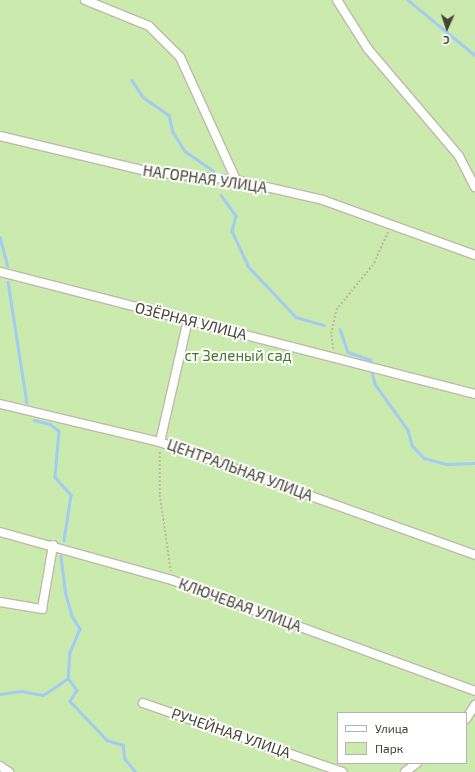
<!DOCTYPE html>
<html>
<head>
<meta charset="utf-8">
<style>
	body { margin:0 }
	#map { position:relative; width:475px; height:772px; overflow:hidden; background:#f4f1e7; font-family:"Exo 2",sans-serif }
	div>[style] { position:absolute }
	.green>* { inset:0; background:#cbeaae }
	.stream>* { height:2.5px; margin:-1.25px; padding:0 1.25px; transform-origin:1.25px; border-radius:1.25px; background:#a1ccf3 }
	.path>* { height:1.5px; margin-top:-0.75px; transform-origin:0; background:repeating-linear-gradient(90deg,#c2b79a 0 2px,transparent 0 4px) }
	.roads { filter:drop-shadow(1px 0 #c0b9a9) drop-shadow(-1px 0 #c0b9a9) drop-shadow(0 1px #c0b9a9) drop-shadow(0 -1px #c0b9a9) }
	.minor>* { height:8px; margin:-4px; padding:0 4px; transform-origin:4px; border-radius:4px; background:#fff }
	span { translate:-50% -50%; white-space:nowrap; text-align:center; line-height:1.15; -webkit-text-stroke:4px #fff; paint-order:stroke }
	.street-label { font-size:15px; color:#474236 }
	.park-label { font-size:15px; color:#417b27 }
	.legend { position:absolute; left:337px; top:712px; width:130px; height:52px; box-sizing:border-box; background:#fff; border:1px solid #b5b3af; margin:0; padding:5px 7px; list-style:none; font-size:12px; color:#474236 }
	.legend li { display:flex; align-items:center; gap:8px; height:20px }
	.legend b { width:20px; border:1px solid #b5b3af }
	.north { position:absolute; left:427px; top:8px; width:40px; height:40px; -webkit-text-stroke:3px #fff; paint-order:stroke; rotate:183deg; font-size:11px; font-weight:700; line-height:16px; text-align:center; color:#474236 }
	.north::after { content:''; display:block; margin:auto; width:14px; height:18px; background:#474236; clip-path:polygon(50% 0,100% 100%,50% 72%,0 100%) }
</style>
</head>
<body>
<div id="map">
	<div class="green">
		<div style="clip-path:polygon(evenodd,0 0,475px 0,475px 772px,0 772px,0 0,338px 713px,466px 713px,466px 763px,338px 763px,338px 713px)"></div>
	</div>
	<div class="stream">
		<div style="left:408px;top:0;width:87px;rotate:39.4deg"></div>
		<div style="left:132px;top:80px;width:20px;rotate:57deg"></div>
		<div style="left:143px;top:97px;width:32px;rotate:35deg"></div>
		<div style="left:169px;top:115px;width:17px;rotate:77deg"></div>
		<div style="left:173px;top:132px;width:22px;rotate:58deg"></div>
		<div style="left:185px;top:151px;width:35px;rotate:35deg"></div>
		<div style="left:221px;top:195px;width:26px;rotate:54deg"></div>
		<div style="left:236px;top:216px;width:16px;rotate:105deg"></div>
		<div style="left:232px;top:231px;width:38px;rotate:65deg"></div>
		<div style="left:248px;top:266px;width:70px;rotate:46.7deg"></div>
		<div style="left:296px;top:317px;width:29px;rotate:16deg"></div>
		<div style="left:0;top:237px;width:30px;rotate:75deg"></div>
		<div style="left:8px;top:282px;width:122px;rotate:81.1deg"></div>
		<div style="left:340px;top:329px;width:24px;rotate:71deg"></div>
		<div style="left:348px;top:352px;width:24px;rotate:19deg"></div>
		<div style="left:372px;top:372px;width:12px;rotate:76deg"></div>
		<div style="left:375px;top:384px;width:57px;rotate:54.3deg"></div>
		<div style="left:408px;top:430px;width:16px;rotate:75deg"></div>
		<div style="left:412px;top:445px;width:18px;rotate:47deg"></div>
		<div style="left:424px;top:458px;width:24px;rotate:15deg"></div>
		<div style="left:447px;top:464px;width:28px;rotate:-2deg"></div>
		<div style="left:34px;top:420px;width:16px;rotate:14deg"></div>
		<div style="left:50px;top:424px;width:11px;rotate:38deg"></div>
		<div style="left:59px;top:431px;width:46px;rotate:95deg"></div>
		<div style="left:55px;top:477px;width:24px;rotate:48deg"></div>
		<div style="left:71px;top:495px;width:46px;rotate:98.8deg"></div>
		<div style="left:61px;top:556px;width:35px;rotate:83deg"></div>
		<div style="left:65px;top:591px;width:26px;rotate:74deg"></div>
		<div style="left:72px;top:616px;width:15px;rotate:58deg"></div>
		<div style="left:80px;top:629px;width:25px;rotate:113deg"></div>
		<div style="left:70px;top:652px;width:26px;rotate:94deg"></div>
		<div style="left:0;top:694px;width:22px;rotate:-8deg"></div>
		<div style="left:22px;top:691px;width:21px;rotate:11deg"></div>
		<div style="left:43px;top:695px;width:30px;rotate:-34deg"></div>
		<div style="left:68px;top:678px;width:15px;rotate:53deg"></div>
		<div style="left:77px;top:690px;width:13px;rotate:122deg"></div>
		<div style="left:70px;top:701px;width:54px;rotate:46.5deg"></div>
		<div style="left:107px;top:740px;width:17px;rotate:17deg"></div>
		<div style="left:123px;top:745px;width:14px;rotate:82deg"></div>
		<div style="left:125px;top:759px;width:17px;rotate:50deg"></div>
	</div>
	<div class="path">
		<div style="left:333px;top:349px;width:15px;rotate:-98deg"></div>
		<div style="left:331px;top:334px;width:25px;rotate:-78deg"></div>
		<div style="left:336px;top:310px;width:60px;rotate:-51deg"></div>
		<div style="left:374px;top:263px;width:34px;rotate:-66deg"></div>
		<div style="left:160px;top:452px;width:43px;rotate:90deg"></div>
		<div style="left:160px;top:495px;width:77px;rotate:81.8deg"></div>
	</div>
	<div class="roads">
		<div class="minor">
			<div style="left:85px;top:0;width:69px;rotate:22.1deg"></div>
			<div style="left:149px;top:26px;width:44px;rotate:45deg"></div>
			<div style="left:180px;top:57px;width:135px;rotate:65.5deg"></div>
			<div style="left:337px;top:0;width:58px;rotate:57.7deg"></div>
			<div style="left:368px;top:49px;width:140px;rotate:49.6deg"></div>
			<div style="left:459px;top:156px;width:35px;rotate:63deg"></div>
			<div style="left:0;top:136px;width:154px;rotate:13.5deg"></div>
			<div style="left:150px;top:172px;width:86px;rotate:5.3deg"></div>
			<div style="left:236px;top:180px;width:89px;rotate:12.9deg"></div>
			<div style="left:323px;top:200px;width:162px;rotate:19.9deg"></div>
			<div style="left:0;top:272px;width:490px;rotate:14.4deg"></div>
			<div style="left:0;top:404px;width:164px;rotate:13.4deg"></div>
			<div style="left:160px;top:442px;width:335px;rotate:19.7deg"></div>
			<div style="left:160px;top:442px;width:125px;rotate:-77.1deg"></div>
			<div style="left:0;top:532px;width:179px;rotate:15.6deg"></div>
			<div style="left:172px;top:580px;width:323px;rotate:20.1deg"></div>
			<div style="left:0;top:602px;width:43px;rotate:9.5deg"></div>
			<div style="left:42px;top:609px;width:65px;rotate:-80.2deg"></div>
			<div style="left:143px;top:703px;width:211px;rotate:19.1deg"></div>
			<div style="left:466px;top:719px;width:17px;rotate:-57deg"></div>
			<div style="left:0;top:766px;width:11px;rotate:34deg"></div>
			<div style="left:405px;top:772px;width:15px;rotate:-37deg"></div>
		</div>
	</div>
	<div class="street-label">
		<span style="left:205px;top:179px;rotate:8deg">НАГОРНАЯ УЛИЦА</span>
		<span style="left:191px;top:321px;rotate:14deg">ОЗЁРНАЯ УЛИЦА</span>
		<span style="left:240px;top:470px;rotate:20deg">ЦЕНТРАЛЬНАЯ УЛИЦА</span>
		<span style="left:240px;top:605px;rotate:20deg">КЛЮЧЕВАЯ УЛИЦА</span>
		<span style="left:231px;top:733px;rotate:19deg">РУЧЕЙНАЯ УЛИЦА</span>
	</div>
	<div class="park-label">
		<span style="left:238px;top:356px">ст Зеленый сад</span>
	</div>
	<ul class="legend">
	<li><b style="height:5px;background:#fff"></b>Улица</li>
	<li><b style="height:11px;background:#cbeaae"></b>Парк</li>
	</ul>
	<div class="north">С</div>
</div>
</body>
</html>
